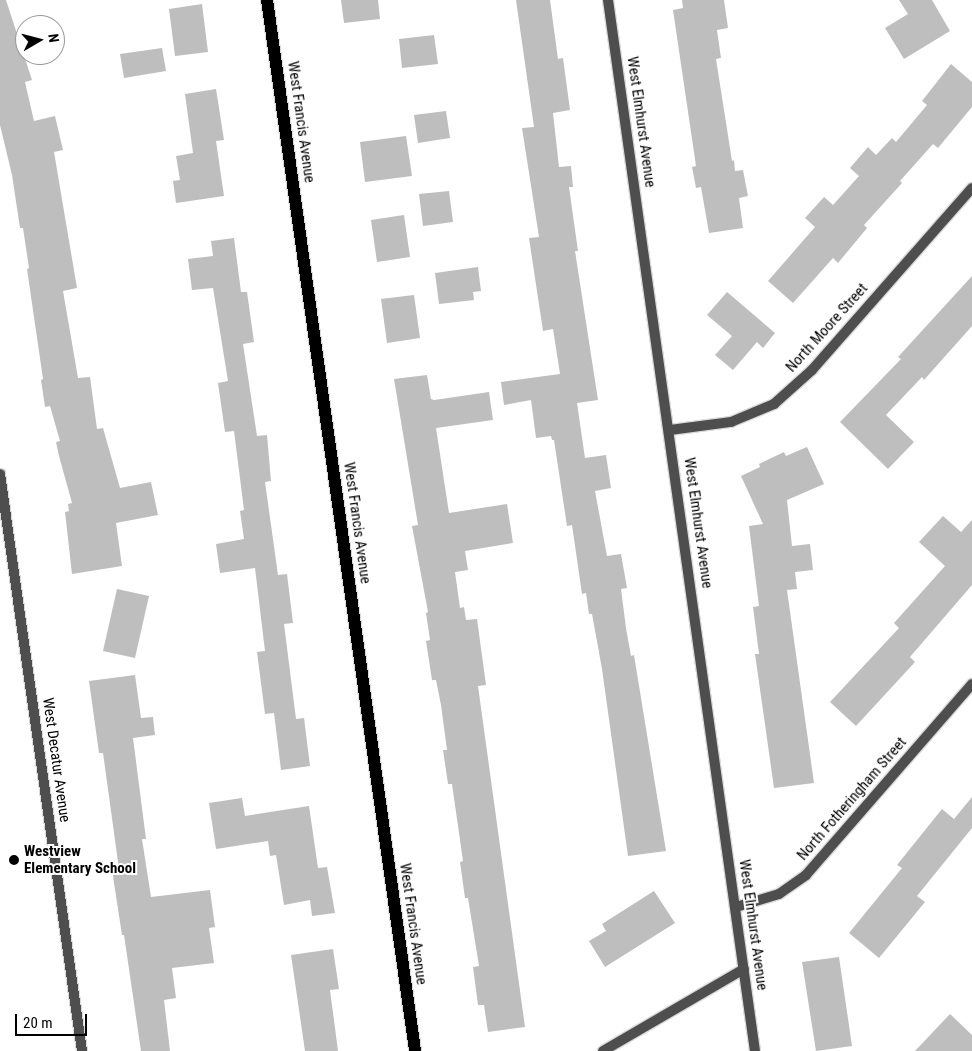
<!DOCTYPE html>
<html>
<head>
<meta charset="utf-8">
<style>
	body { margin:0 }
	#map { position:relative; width:972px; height:1051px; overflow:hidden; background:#fff; font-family:"Roboto Condensed",sans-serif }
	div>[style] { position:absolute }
	.building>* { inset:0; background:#bebebe }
	.roads { filter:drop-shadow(1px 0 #dbdbdb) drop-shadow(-1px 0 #dbdbdb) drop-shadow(0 1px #dbdbdb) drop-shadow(0 -1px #dbdbdb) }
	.minor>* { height:10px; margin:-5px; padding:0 5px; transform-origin:5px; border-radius:5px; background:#4e4e4e }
	.primary>* { height:12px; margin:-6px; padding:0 6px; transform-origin:6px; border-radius:6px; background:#000 }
	.dots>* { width:14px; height:14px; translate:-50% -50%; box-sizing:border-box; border:2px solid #fff; border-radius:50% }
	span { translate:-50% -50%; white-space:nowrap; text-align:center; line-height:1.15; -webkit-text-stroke:4px #fff; paint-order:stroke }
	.street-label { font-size:15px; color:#000 }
	.poi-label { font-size:15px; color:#000; font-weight:700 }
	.left { translate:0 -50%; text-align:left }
	.north { position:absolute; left:15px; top:15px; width:50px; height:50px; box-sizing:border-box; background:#fff; border:1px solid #999; border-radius:50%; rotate:82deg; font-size:14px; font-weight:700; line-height:20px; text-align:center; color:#000 }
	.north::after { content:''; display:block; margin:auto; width:18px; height:22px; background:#000; clip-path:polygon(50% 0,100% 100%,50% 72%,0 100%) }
	.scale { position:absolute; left:15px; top:1014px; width:72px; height:22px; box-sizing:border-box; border:2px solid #000; border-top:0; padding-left:6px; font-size:15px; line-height:18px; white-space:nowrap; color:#000; -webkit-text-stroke:4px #fff; paint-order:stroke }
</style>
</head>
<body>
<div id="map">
	<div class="building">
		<div style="clip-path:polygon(0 0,6px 0,32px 80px,25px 82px,34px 121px,55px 116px,63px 150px,54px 152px,77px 288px,63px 291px,78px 378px,90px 377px,97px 429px,103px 428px,120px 488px,151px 482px,158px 515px,116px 523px,122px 566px,72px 574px,65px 512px,69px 511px,68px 504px,72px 503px,59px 456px,56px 442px,60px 441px,50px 406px,45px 407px,41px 380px,43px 379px,27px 269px,29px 268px,23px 228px,20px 228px,12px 175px,0 125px)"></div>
		<div style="clip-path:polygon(341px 0,378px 0,380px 19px,344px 23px)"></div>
		<div style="clip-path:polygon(516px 0,550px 0,558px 59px,563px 58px,570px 110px,553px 113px,559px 167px,571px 166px,573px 187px,569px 187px,578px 251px,575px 251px,598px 400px,577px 403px,585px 458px,606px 455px,611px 488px,595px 491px,607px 556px,621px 554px,627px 588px,621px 589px,626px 628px,631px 656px,634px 655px,666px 851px,628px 856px,602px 669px,592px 614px,589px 614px,586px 593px,582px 594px,572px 525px,567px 526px,554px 440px,552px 440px,551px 436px,536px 438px,531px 400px,504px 405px,501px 382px,560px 374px,553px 329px,543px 331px,529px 238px,539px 237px,522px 128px,534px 127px)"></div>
		<div style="clip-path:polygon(682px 0,724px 0,728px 28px,717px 30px,721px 58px,716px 59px,732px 161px,734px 160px,735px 171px,743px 170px,748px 196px,739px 198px,743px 228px,709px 233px,701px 187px,696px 188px,692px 167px,696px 166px,673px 10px,683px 8px)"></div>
		<div style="clip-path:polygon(899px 0,932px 0,950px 31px,904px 59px,885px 28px,908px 14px)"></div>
		<div style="clip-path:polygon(202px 4px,208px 52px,175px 56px,169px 9px)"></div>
		<div style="clip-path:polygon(434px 35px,438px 64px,402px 68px,399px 39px)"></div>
		<div style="clip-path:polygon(162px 48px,166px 71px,124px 78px,120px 54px)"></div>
		<div style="clip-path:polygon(951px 64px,972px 82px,972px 107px,938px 148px,933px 144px,900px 181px,902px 183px,864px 225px,867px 228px,838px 263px,833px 258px,793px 303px,768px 281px,815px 227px,805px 218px,824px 197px,833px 205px,859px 176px,850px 168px,868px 147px,876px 155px,892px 138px,896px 142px,927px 105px,922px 101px)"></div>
		<div style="clip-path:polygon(216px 89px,224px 140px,216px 141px,224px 196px,176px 203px,173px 181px,180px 180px,176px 156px,193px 153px,185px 94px)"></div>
		<div style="clip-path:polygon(446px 111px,450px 138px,418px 143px,414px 115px)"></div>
		<div style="clip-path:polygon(406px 136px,412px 176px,365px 182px,360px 142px)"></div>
		<div style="clip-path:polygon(449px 191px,453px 222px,423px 226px,419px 194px)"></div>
		<div style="clip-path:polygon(404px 215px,410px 257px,377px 262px,371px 220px)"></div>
		<div style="clip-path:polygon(234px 238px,241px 292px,247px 292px,254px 342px,243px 344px,257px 436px,267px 435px,271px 481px,265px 482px,278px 575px,287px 574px,293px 623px,284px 624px,296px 719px,304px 718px,310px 766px,281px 770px,274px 713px,265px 714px,257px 652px,265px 651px,255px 568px,220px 573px,216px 544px,244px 539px,240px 511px,244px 510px,234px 431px,225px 432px,218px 383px,228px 381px,213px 288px,192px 290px,188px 259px,213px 256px,211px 241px)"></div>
		<div style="clip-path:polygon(478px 267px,481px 291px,473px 292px,474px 300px,439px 304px,435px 273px)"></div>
		<div style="clip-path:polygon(972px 276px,972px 326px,924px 380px,922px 377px,886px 415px,914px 442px,888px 469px,840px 422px,901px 359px,898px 357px)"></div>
		<div style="clip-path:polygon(727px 292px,775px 333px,763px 348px,757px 342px,733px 370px,715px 355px,732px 336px,707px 315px)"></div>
		<div style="clip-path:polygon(414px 295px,420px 338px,387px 343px,381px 299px)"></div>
		<div style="clip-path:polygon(427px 375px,431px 399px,434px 400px,489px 392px,493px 420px,436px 428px,449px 513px,507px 504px,513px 543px,465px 551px,468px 570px,455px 572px,460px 608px,464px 607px,466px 620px,477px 619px,486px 685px,478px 686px,525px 1027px,488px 1032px,484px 1005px,478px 1005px,473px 967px,479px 966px,468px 898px,465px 898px,460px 862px,463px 861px,452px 784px,448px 784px,443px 750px,447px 750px,441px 705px,436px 680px,432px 680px,426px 641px,430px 640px,426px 613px,428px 612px,412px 526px,418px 525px,394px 379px)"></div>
		<div style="clip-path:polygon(807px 447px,824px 484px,787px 500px,792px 546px,810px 544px,813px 570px,795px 572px,797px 589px,787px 590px,814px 783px,774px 788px,755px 654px,759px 654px,753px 607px,759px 606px,749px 526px,763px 524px,741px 476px,760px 467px,759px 464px,784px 452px,786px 456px)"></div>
		<div style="clip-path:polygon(943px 516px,961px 532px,972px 520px,972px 585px,910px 657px,915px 662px,856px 726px,830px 702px,899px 628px,894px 623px,945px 566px,919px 542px)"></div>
		<div style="clip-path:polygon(117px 589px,149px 596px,135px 658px,103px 651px)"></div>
		<div style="clip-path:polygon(135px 675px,141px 718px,153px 717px,155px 735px,133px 738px,146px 839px,142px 839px,151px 897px,210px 890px,215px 927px,209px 928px,214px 963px,172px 968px,176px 998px,164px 1000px,170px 1051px,141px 1051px,124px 935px,122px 935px,112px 870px,119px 869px,103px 753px,99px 753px,89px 681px)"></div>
		<div style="clip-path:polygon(972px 797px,972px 828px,917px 896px,925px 902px,879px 958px,849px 933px,902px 868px,897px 865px,942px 809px,954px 819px)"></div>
		<div style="clip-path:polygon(242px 798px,245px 816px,309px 806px,318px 868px,327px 867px,335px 913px,312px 916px,310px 900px,284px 905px,276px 855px,270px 856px,268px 841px,216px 849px,209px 803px)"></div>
		<div style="clip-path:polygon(654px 891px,675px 923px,605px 967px,589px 941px,606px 931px,602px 924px)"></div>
		<div style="clip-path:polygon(333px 949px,339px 989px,330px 990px,338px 1051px,305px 1051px,291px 955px)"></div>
		<div style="clip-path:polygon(839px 957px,852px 1046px,816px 1051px,802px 962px)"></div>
		<div style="clip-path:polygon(950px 1014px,972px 1035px,972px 1051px,915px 1051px)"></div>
	</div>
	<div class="roads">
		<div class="minor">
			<div style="left:608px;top:0;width:1061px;rotate:82.04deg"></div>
			<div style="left:670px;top:430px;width:62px;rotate:-7.5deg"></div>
			<div style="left:731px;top:422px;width:47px;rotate:-22.7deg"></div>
			<div style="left:774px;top:404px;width:51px;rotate:-41.8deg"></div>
			<div style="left:812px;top:370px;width:242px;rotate:-48.7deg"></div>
			<div style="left:0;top:474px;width:583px;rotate:81.91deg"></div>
			<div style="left:736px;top:907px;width:45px;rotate:-16.8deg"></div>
			<div style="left:779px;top:894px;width:33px;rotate:-35deg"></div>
			<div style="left:806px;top:875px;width:253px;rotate:-49deg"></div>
			<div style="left:603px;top:1051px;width:163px;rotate:-30.2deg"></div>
		</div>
		<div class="primary">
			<div style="left:267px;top:0;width:1061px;rotate:81.98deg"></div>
		</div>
	</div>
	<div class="dots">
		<div style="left:14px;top:860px;background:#000"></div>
	</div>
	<div class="street-label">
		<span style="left:301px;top:122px;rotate:82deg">West Francis Avenue</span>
		<span style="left:641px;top:122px;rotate:82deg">West Elmhurst Avenue</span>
		<span style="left:827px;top:328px;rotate:-48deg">North Moore Street</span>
		<span style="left:357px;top:523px;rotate:82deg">West Francis Avenue</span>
		<span style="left:698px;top:523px;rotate:82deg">West Elmhurst Avenue</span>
		<span style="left:56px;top:760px;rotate:82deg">West Decatur Avenue</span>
		<span style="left:852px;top:799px;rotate:-49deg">North Fotheringham Street</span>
		<span style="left:413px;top:924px;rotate:82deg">West Francis Avenue</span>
		<span style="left:753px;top:925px;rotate:82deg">West Elmhurst Avenue</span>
	</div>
	<div class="poi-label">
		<span class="left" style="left:24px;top:860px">Westview<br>Elementary School</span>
	</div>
	<div class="north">N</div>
	<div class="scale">20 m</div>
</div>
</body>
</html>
